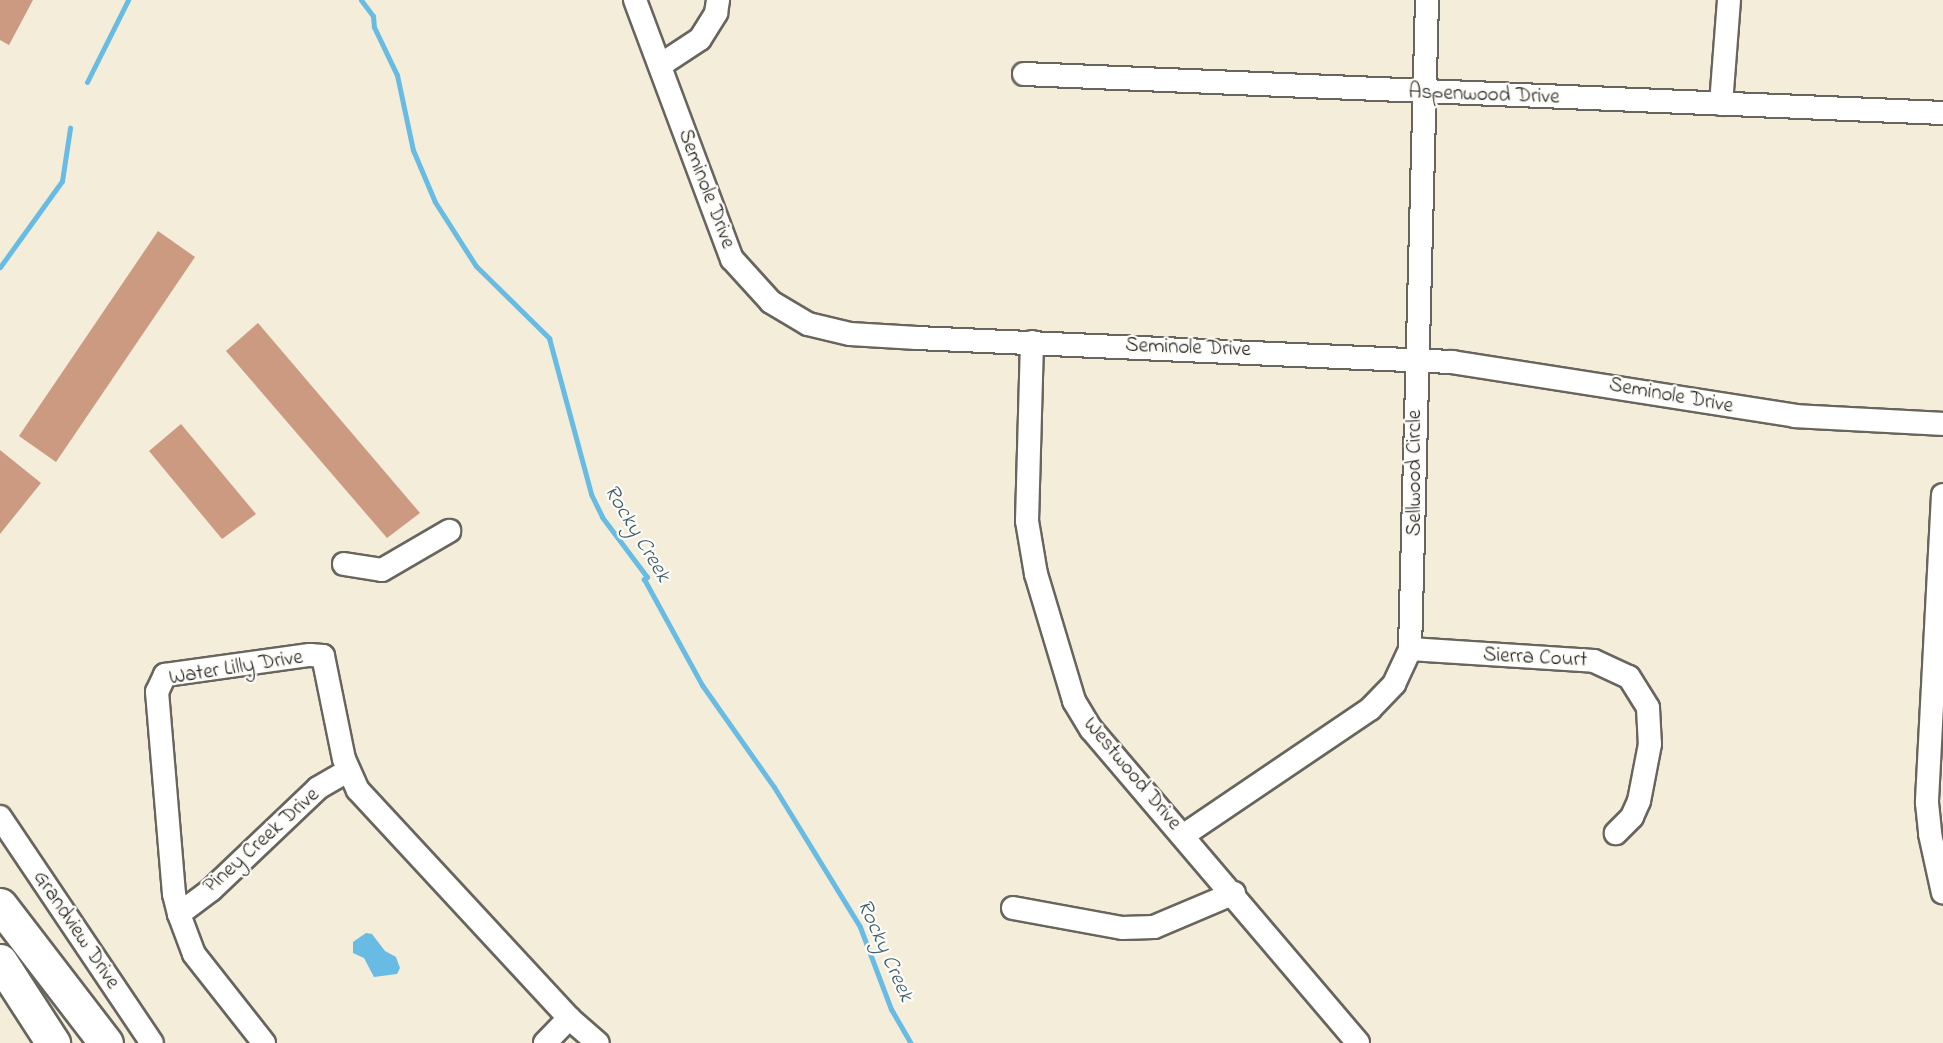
<!DOCTYPE html>
<html>
<head>
<meta charset="utf-8">
<style>
	body { margin:0 }
	#map { position:relative; width:1943px; height:1043px; overflow:hidden; background:#f4edd9; font-family:"Indie Flower",sans-serif }
	div>[style] { position:absolute }
	.water>* { inset:0; background:#68bbe3 }
	.stream>* { height:5px; margin:-2.5px; padding:0 2.5px; transform-origin:2.5px; border-radius:2.5px; background:#68bbe3 }
	.building>* { inset:0; background:#cb9a81 }
	.roads { filter:drop-shadow(2px 0 #68655e) drop-shadow(-2px 0 #68655e) drop-shadow(0 2px #68655e) drop-shadow(0 -2px #68655e) }
	.minor>* { height:22px; margin:-11px; padding:0 11px; transform-origin:11px; border-radius:11px; background:#fff }
	.highway>* { height:33px; margin:-16.5px; padding:0 16.5px; transform-origin:16.5px; border-radius:16.5px; background:#fff }
	span { translate:-50% -50%; white-space:nowrap; text-align:center; line-height:1.15; -webkit-text-stroke:4.5px #fdfcf7; paint-order:stroke }
	.street-label { font-size:21px; color:#1c1c1c }
	.water-label { font-size:22px; color:#3a5c6c; font-style:italic }
</style>
</head>
<body>
<div id="map">
	<div class="water">
		<div style="clip-path:polygon(366px 933px,372px 934px,385px 951px,396px 957px,400px 968px,397px 974px,374px 977px,364px 958px,353px 953px,353px 942px)"></div>
	</div>
	<div class="stream">
		<div style="left:361px;top:0;width:20px;rotate:53deg"></div>
		<div style="left:373px;top:16px;width:11px;rotate:85deg"></div>
		<div style="left:374px;top:27px;width:53px;rotate:64.4deg"></div>
		<div style="left:397px;top:75px;width:77px;rotate:78deg"></div>
		<div style="left:413px;top:150px;width:56px;rotate:67.1deg"></div>
		<div style="left:435px;top:202px;width:76px;rotate:57.4deg"></div>
		<div style="left:476px;top:266px;width:103px;rotate:44.6deg"></div>
		<div style="left:549px;top:338px;width:162px;rotate:74.9deg"></div>
		<div style="left:591px;top:494px;width:25px;rotate:64deg"></div>
		<div style="left:602px;top:517px;width:75px;rotate:53.1deg"></div>
		<div style="left:647px;top:577px;width:4px;rotate:146deg"></div>
		<div style="left:644px;top:579px;width:121px;rotate:61.3deg"></div>
		<div style="left:702px;top:685px;width:125px;rotate:54.8deg"></div>
		<div style="left:774px;top:787px;width:164px;rotate:58.4deg"></div>
		<div style="left:860px;top:927px;width:88px;rotate:69.3deg"></div>
		<div style="left:891px;top:1009px;width:39px;rotate:60deg"></div>
		<div style="left:87px;top:82px;width:92px;rotate:-63.4deg"></div>
		<div style="left:0;top:267px;width:106px;rotate:-54.2deg"></div>
		<div style="left:62px;top:181px;width:54px;rotate:-81.4deg"></div>
	</div>
	<div class="building">
		<div style="clip-path:polygon(0 0,33px 0,9px 45px,0 40px)"></div>
		<div style="clip-path:polygon(158px 231px,195px 257px,56px 462px,19px 436px)"></div>
		<div style="clip-path:polygon(258px 323px,420px 513px,387px 538px,226px 351px)"></div>
		<div style="clip-path:polygon(181px 424px,256px 514px,222px 539px,149px 451px)"></div>
		<div style="clip-path:polygon(0 450px,41px 483px,0 534px)"></div>
	</div>
	<div class="roads">
		<div class="minor">
			<div style="left:635px;top:0;width:277px;rotate:69.5deg"></div>
			<div style="left:732px;top:259px;width:58px;rotate:47.8deg"></div>
			<div style="left:771px;top:302px;width:43px;rotate:30.7deg"></div>
			<div style="left:808px;top:324px;width:43px;rotate:13.4deg"></div>
			<div style="left:850px;top:334px;width:67px;rotate:3.4deg"></div>
			<div style="left:917px;top:338px;width:536px;rotate:2.57deg"></div>
			<div style="left:1452px;top:362px;width:347px;rotate:8.9deg"></div>
			<div style="left:1795px;top:416px;width:148px;rotate:3.1deg"></div>
			<div style="left:662px;top:64px;width:45px;rotate:-33.3deg"></div>
			<div style="left:700px;top:39px;width:31px;rotate:-58deg"></div>
			<div style="left:716px;top:13px;width:13px;rotate:-81deg"></div>
			<div style="left:1024px;top:74px;width:920px;rotate:2.43deg"></div>
			<div style="left:1721px;top:104px;width:104px;rotate:-85.6deg"></div>
			<div style="left:1032px;top:342px;width:179px;rotate:91.6deg"></div>
			<div style="left:1027px;top:521px;width:54px;rotate:80.4deg"></div>
			<div style="left:1036px;top:574px;width:133px;rotate:73.3deg"></div>
			<div style="left:1074px;top:701px;width:33px;rotate:59deg"></div>
			<div style="left:1091px;top:729px;width:412px;rotate:49.6deg"></div>
			<div style="left:1943px;top:495px;width:308px;rotate:93deg"></div>
			<div style="left:1927px;top:803px;width:31px;rotate:84deg"></div>
			<div style="left:1930px;top:834px;width:60px;rotate:77.6deg"></div>
			<div style="left:344px;top:564px;width:38px;rotate:9deg"></div>
			<div style="left:382px;top:570px;width:78px;rotate:-30.2deg"></div>
			<div style="left:1410px;top:649px;width:184px;rotate:3.7deg"></div>
			<div style="left:1594px;top:661px;width:38px;rotate:25deg"></div>
			<div style="left:1629px;top:677px;width:36px;rotate:58deg"></div>
			<div style="left:1648px;top:708px;width:36px;rotate:87deg"></div>
			<div style="left:1650px;top:744px;width:58px;rotate:100.9deg"></div>
			<div style="left:1639px;top:801px;width:17px;rotate:114deg"></div>
			<div style="left:1632px;top:817px;width:23px;rotate:135deg"></div>
			<div style="left:0;top:817px;width:272px;rotate:56.1deg"></div>
			<div style="left:1184px;top:835px;width:225px;rotate:-34.1deg"></div>
			<div style="left:1370px;top:709px;width:35px;rotate:-46deg"></div>
			<div style="left:1394px;top:684px;width:38px;rotate:-65deg"></div>
			<div style="left:1410px;top:649px;width:649px;rotate:-88.5deg"></div>
			<div style="left:1013px;top:908px;width:111px;rotate:10.4deg"></div>
			<div style="left:1122px;top:928px;width:32px;rotate:-2deg"></div>
			<div style="left:1154px;top:927px;width:87px;rotate:-23deg"></div>
			<div style="left:179px;top:914px;width:40px;rotate:-37deg"></div>
			<div style="left:211px;top:890px;width:148px;rotate:-43.6deg"></div>
			<div style="left:318px;top:788px;width:34px;rotate:-30deg"></div>
			<div style="left:264px;top:1043px;width:113px;rotate:-128.2deg"></div>
			<div style="left:194px;top:954px;width:43px;rotate:-110.6deg"></div>
			<div style="left:179px;top:914px;width:21px;rotate:-104deg"></div>
			<div style="left:174px;top:894px;width:203px;rotate:-94.8deg"></div>
			<div style="left:157px;top:692px;width:19px;rotate:-65deg"></div>
			<div style="left:165px;top:675px;width:146px;rotate:-7.9deg"></div>
			<div style="left:310px;top:655px;width:13px;rotate:4deg"></div>
			<div style="left:323px;top:656px;width:105px;rotate:78.5deg"></div>
			<div style="left:344px;top:759px;width:34px;rotate:66deg"></div>
			<div style="left:358px;top:790px;width:311px;rotate:47.2deg"></div>
			<div style="left:569px;top:1018px;width:38px;rotate:41deg"></div>
			<div style="left:545px;top:1043px;width:35px;rotate:-46deg"></div>
		</div>
		<div class="highway">
			<div style="left:0;top:905px;width:174px;rotate:52.5deg"></div>
			<div style="left:0;top:961px;width:98px;rotate:57.1deg"></div>
		</div>
	</div>
	<div class="street-label">
		<span style="left:1484px;top:95px;rotate:2deg">Aspenwood Drive</span>
		<span style="left:706px;top:189px;rotate:69deg">Seminole Drive</span>
		<span style="left:1188px;top:348px;rotate:2deg">Seminole Drive</span>
		<span style="left:1671px;top:396px;rotate:10deg">Seminole Drive</span>
		<span style="left:1415px;top:473px;rotate:-90deg">Sellwood Circle</span>
		<span style="left:1535px;top:658px;rotate:3deg">Sierra Court</span>
		<span style="left:236px;top:668px;rotate:-9deg">Water Lilly Drive</span>
		<span style="left:1132px;top:774px;rotate:50deg">Westwood Drive</span>
		<span style="left:262px;top:841px;rotate:-42deg">Piney Creek Drive</span>
		<span style="left:76px;top:930px;rotate:56deg">Grandview Drive</span>
	</div>
	<div class="water-label">
		<span style="left:636px;top:534px;rotate:59deg">Rocky Creek</span>
		<span style="left:884px;top:951px;rotate:66deg">Rocky Creek</span>
	</div>
</div>
</body>
</html>
